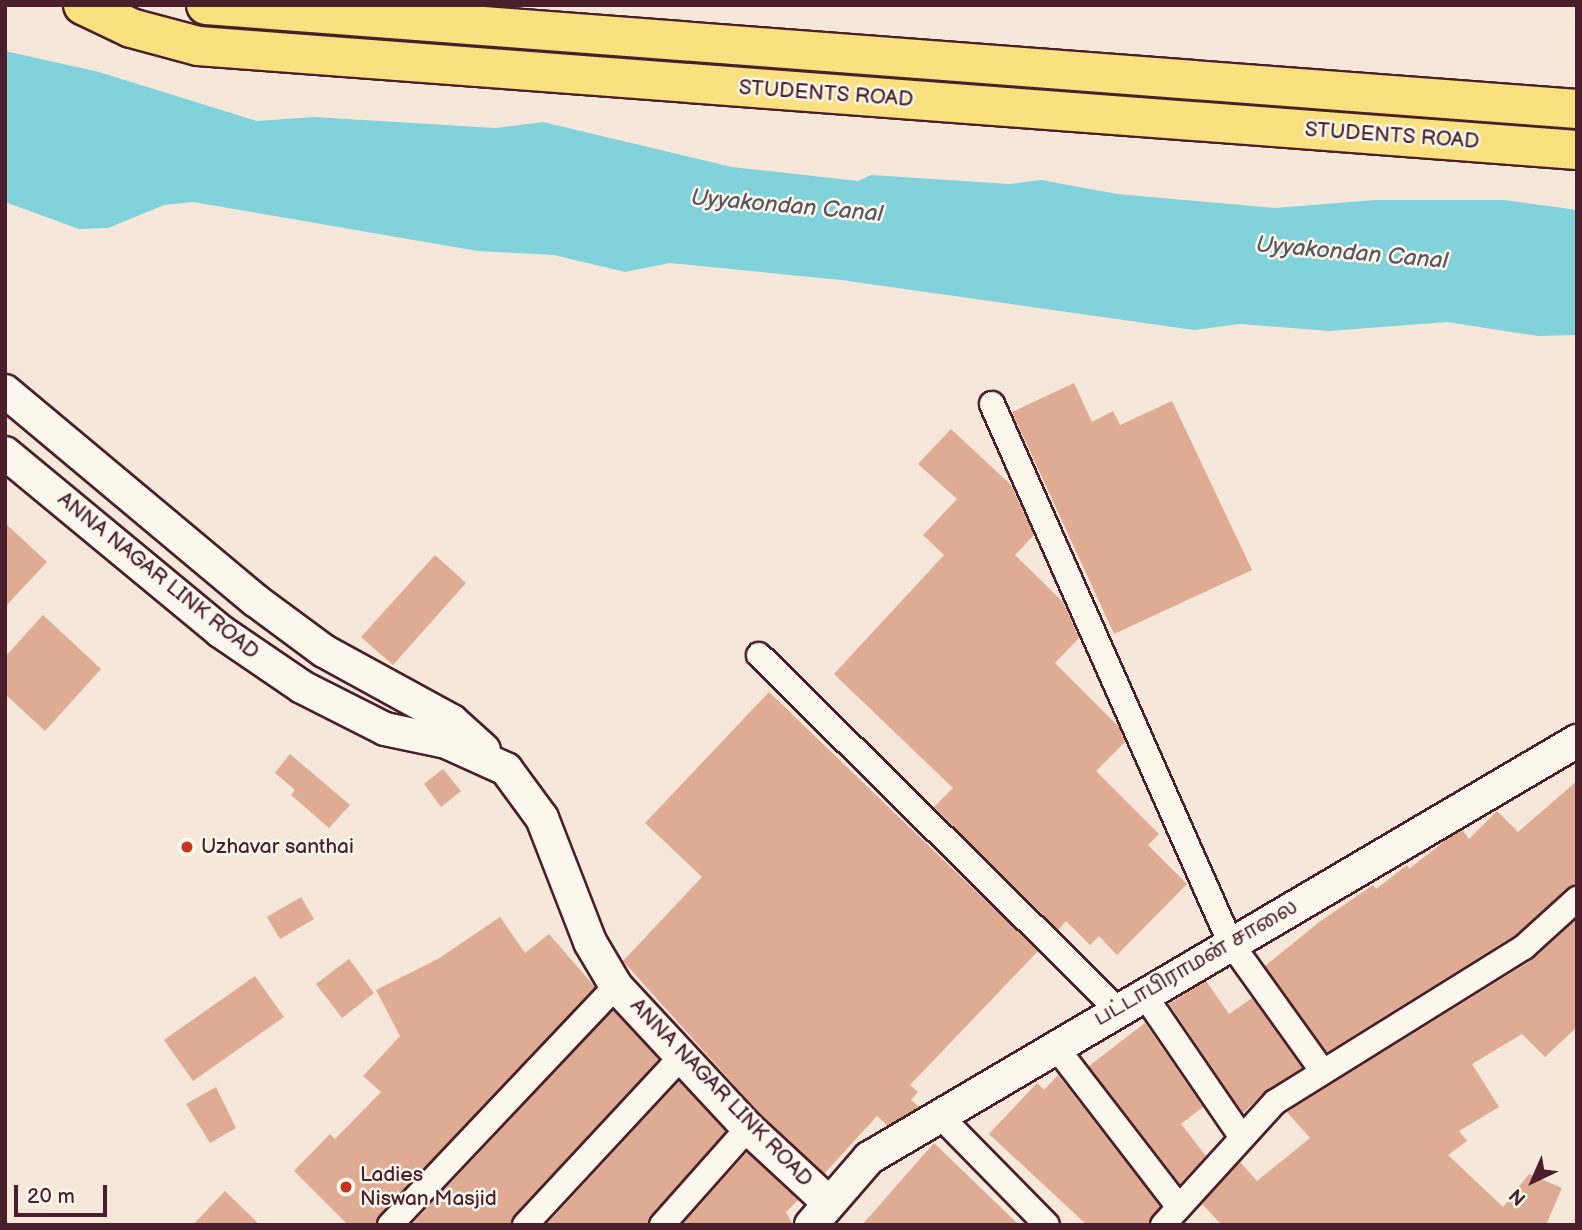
<!DOCTYPE html>
<html>
<head>
<meta charset="utf-8">
<style>
	body { margin:0 }
	#map { position:relative; width:1582px; height:1230px; overflow:hidden; background:#f5e8da; font-family:"Balsamiq Sans","Noto Sans Tamil",sans-serif }
	div>[style] { position:absolute }
	.water>* { inset:0; background:#81d2db }
	.building>* { inset:0; background:#dfab93 }
	.roads { filter:drop-shadow(2px 0 #4a1f2b) drop-shadow(-2px 0 #4a1f2b) drop-shadow(0 2px #4a1f2b) drop-shadow(0 -2px #4a1f2b) }
	.minor>* { height:24px; margin:-12px; padding:0 12px; transform-origin:12px; border-radius:12px; background:#fbf7ec }
	.tertiary>* { height:32px; margin:-16px; padding:0 16px; transform-origin:16px; border-radius:16px; background:#fbf7ec }
	.primary>* { height:38px; margin:-19px; padding:0 19px; transform-origin:19px; border-radius:19px; background:#fbe080 }
	.dots>* { width:19px; height:19px; translate:-50% -50%; box-sizing:border-box; border:4px solid #fbf7ec; border-radius:50% }
	span { translate:-50% -50%; white-space:nowrap; text-align:center; line-height:1.15; -webkit-text-stroke:5px #fbf7ec; paint-order:stroke }
	.street-label { font-size:21px; color:#4a1f2b }
	.poi-label { font-size:21px; color:#4a1f2b }
	.left { translate:0 -50%; text-align:left }
	.water-label { font-size:23px; color:#5a5560; font-style:italic }
	.frame { position:absolute; inset:0; border:7px solid #4a1f2b; pointer-events:none }
	.north { position:absolute; left:1498px; top:1146px; width:70px; height:70px; -webkit-text-stroke:5px #fbf7ec; paint-order:stroke; rotate:224deg; font-size:19px; font-weight:700; line-height:28px; text-align:center; color:#4a1f2b }
	.north::after { content:''; display:block; margin:auto; width:24px; height:32px; background:#4a1f2b; clip-path:polygon(50% 0,100% 100%,50% 72%,0 100%) }
	.scale { position:absolute; left:14px; top:1185px; width:93px; height:32px; box-sizing:border-box; border:4px solid #4a1f2b; border-top:0; padding-left:9px; font-size:21px; line-height:24px; white-space:nowrap; color:#4a1f2b; -webkit-text-stroke:5px #fbf7ec; paint-order:stroke }
</style>
</head>
<body>
<div id="map">
	<div class="water">
		<div style="clip-path:polygon(5px 51px,99px 72px,257px 121px,314px 117px,495px 128px,543px 122px,732px 167px,858px 181px,871px 175px,1009px 184px,1041px 180px,1117px 194px,1275px 208px,1375px 200px,1504px 200px,1577px 210px,1577px 335px,1538px 336px,1447px 322px,1329px 331px,1240px 324px,1194px 330px,841px 280px,670px 263px,625px 272px,554px 255px,478px 251px,193px 202px,164px 205px,108px 228px,79px 229px,5px 202px)"></div>
	</div>
	<div class="building">
		<div style="clip-path:polygon(1074px 383px,1092px 422px,1113px 411px,1120px 425px,1172px 401px,1252px 570px,1114px 634px,1012px 412px)"></div>
		<div style="clip-path:polygon(951px 429px,1011px 485px,1034px 535px,1015px 555px,1063px 602px,1079px 638px,1055px 663px,1119px 727px,1125px 742px,1096px 771px,1159px 834px,1148px 845px,1187px 884px,1117px 955px,1099px 936px,1090px 945px,1066px 921px,1058px 930px,934px 807px,953px 788px,834px 674px,944px 555px,923px 535px,957px 499px,918px 464px)"></div>
		<div style="clip-path:polygon(5px 523px,47px 562px,5px 607px)"></div>
		<div style="clip-path:polygon(435px 555px,466px 583px,393px 665px,361px 637px)"></div>
		<div style="clip-path:polygon(43px 615px,101px 669px,45px 731px,5px 694px,5px 657px)"></div>
		<div style="clip-path:polygon(769px 692px,1038px 951px,910px 1085px,918px 1092px,911px 1100px,919px 1107px,888px 1126px,877px 1116px,824px 1174px,761px 1115px,623px 961px,702px 877px,645px 823px)"></div>
		<div style="clip-path:polygon(290px 754px,350px 805px,329px 828px,291px 795px,295px 790px,275px 773px)"></div>
		<div style="clip-path:polygon(443px 769px,461px 791px,441px 807px,424px 784px)"></div>
		<div style="clip-path:polygon(1577px 781px,1577px 885px,1515px 935px,1327px 1052px,1265px 966px,1318px 923px,1373px 885px,1376px 889px,1407px 865px,1409px 869px,1447px 839px,1462px 830px,1469px 839px,1497px 811px,1518px 832px)"></div>
		<div style="clip-path:polygon(301px 897px,314px 919px,280px 939px,267px 917px)"></div>
		<div style="clip-path:polygon(500px 917px,525px 953px,549px 934px,595px 987px,376px 1225px,348px 1225px,294px 1171px,330px 1134px,335px 1139px,381px 1092px,363px 1076px,400px 1036px,376px 990px,438px 959px)"></div>
		<div style="clip-path:polygon(1577px 919px,1577px 1027px,1545px 1057px,1522px 1034px,1472px 1064px,1499px 1107px,1459px 1131px,1467px 1141px,1448px 1155px,1503px 1207px,1529px 1174px,1562px 1188px,1546px 1225px,1222px 1225px,1202px 1204px,1240px 1162px,1257px 1181px,1310px 1138px,1287px 1112px,1532px 960px)"></div>
		<div style="clip-path:polygon(349px 959px,374px 993px,342px 1018px,316px 984px)"></div>
		<div style="clip-path:polygon(255px 976px,284px 1017px,193px 1081px,164px 1040px)"></div>
		<div style="clip-path:polygon(1206px 981px,1229px 1014px,1252px 998px,1302px 1068px,1267px 1090px,1243px 1113px,1169px 1004px)"></div>
		<div style="clip-path:polygon(613px 1010px,659px 1059px,511px 1225px,411px 1225px)"></div>
		<div style="clip-path:polygon(1145px 1023px,1203px 1107px,1181px 1124px,1206px 1156px,1180px 1184px,1089px 1066px)"></div>
		<div style="clip-path:polygon(1058px 1075px,1160px 1206px,1149px 1225px,1087px 1225px,989px 1134px,1037px 1083px,1044px 1090px)"></div>
		<div style="clip-path:polygon(679px 1081px,726px 1131px,648px 1225px,546px 1225px)"></div>
		<div style="clip-path:polygon(216px 1087px,236px 1128px,210px 1143px,186px 1104px)"></div>
		<div style="clip-path:polygon(934px 1143px,1019px 1225px,862px 1225px)"></div>
		<div style="clip-path:polygon(747px 1152px,798px 1200px,786px 1212px,793px 1225px,682px 1225px)"></div>
		<div style="clip-path:polygon(225px 1191px,260px 1225px,193px 1225px)"></div>
	</div>
	<div class="roads">
		<div class="minor">
			<div style="left:992px;top:404px;width:588px;rotate:66.14deg"></div>
			<div style="left:1230px;top:942px;width:156px;rotate:54.4deg"></div>
			<div style="left:759px;top:655px;width:503px;rotate:44.68deg"></div>
			<div style="left:1143px;top:993px;width:173px;rotate:55.6deg"></div>
			<div style="left:1055px;top:1046px;width:203px;rotate:52.4deg"></div>
			<div style="left:941px;top:1117px;width:151px;rotate:45.5deg"></div>
			<div style="left:390px;top:1225px;width:329px;rotate:-46.6deg"></div>
			<div style="left:525px;top:1225px;width:228px;rotate:-47.1deg"></div>
			<div style="left:662px;top:1225px;width:130px;rotate:-48.4deg"></div>
			<div style="left:1163px;top:1225px;width:166px;rotate:-47.7deg"></div>
			<div style="left:1275px;top:1102px;width:293px;rotate:-31.9deg"></div>
			<div style="left:1524px;top:947px;width:72px;rotate:-42.2deg"></div>
		</div>
		<div class="tertiary">
			<div style="left:5px;top:391px;width:326px;rotate:39.9deg"></div>
			<div style="left:255px;top:600px;width:86px;rotate:36.5deg"></div>
			<div style="left:324px;top:651px;width:146px;rotate:28.7deg"></div>
			<div style="left:452px;top:721px;width:43px;rotate:42.2deg"></div>
			<div style="left:5px;top:453px;width:279px;rotate:39.6deg"></div>
			<div style="left:220px;top:631px;width:99px;rotate:34.3deg"></div>
			<div style="left:302px;top:687px;width:93px;rotate:26.8deg"></div>
			<div style="left:385px;top:729px;width:62px;rotate:12deg"></div>
			<div style="left:446px;top:742px;width:66px;rotate:24.2deg"></div>
			<div style="left:506px;top:769px;width:61px;rotate:53.7deg"></div>
			<div style="left:542px;top:818px;width:133px;rotate:68.8deg"></div>
			<div style="left:590px;top:942px;width:51px;rotate:59.4deg"></div>
			<div style="left:616px;top:986px;width:194px;rotate:47.1deg"></div>
			<div style="left:748px;top:1128px;width:110px;rotate:42.8deg"></div>
			<div style="left:811px;top:1225px;width:89px;rotate:-49.1deg"></div>
			<div style="left:869px;top:1158px;width:822px;rotate:-30.5deg"></div>
		</div>
		<div class="primary">
			<div style="left:83px;top:5px;width:53px;rotate:25.6deg"></div>
			<div style="left:131px;top:28px;width:69px;rotate:15deg"></div>
			<div style="left:198px;top:46px;width:1383px;rotate:4.31deg"></div>
			<div style="left:206px;top:5px;width:1375px;rotate:4.34deg"></div>
		</div>
	</div>
	<div class="dots">
		<div style="left:187px;top:847px;background:#c8321e"></div>
		<div style="left:346px;top:1187px;background:#c8321e"></div>
	</div>
	<div class="street-label">
		<span style="left:826px;top:94px;rotate:4deg">STUDENTS ROAD</span>
		<span style="left:1392px;top:136px;rotate:4deg">STUDENTS ROAD</span>
		<span style="left:158px;top:576px;rotate:39deg">ANNA NAGAR LINK ROAD</span>
		<span style="left:1196px;top:963px;rotate:-30deg">பட்டாபிராமன் சாலை</span>
		<span style="left:721px;top:1093px;rotate:46deg">ANNA NAGAR LINK ROAD</span>
	</div>
	<div class="poi-label">
		<span class="left" style="left:201px;top:847px">Uzhavar santhai</span>
		<span class="left" style="left:360px;top:1187px">Ladies<br>Niswan Masjid</span>
	</div>
	<div class="water-label">
		<span style="left:787px;top:206px;rotate:5deg">Uyyakondan Canal</span>
		<span style="left:1352px;top:253px;rotate:5deg">Uyyakondan Canal</span>
	</div>
	<div class="frame"></div>
	<div class="north">N</div>
	<div class="scale">20 m</div>
</div>
</body>
</html>
